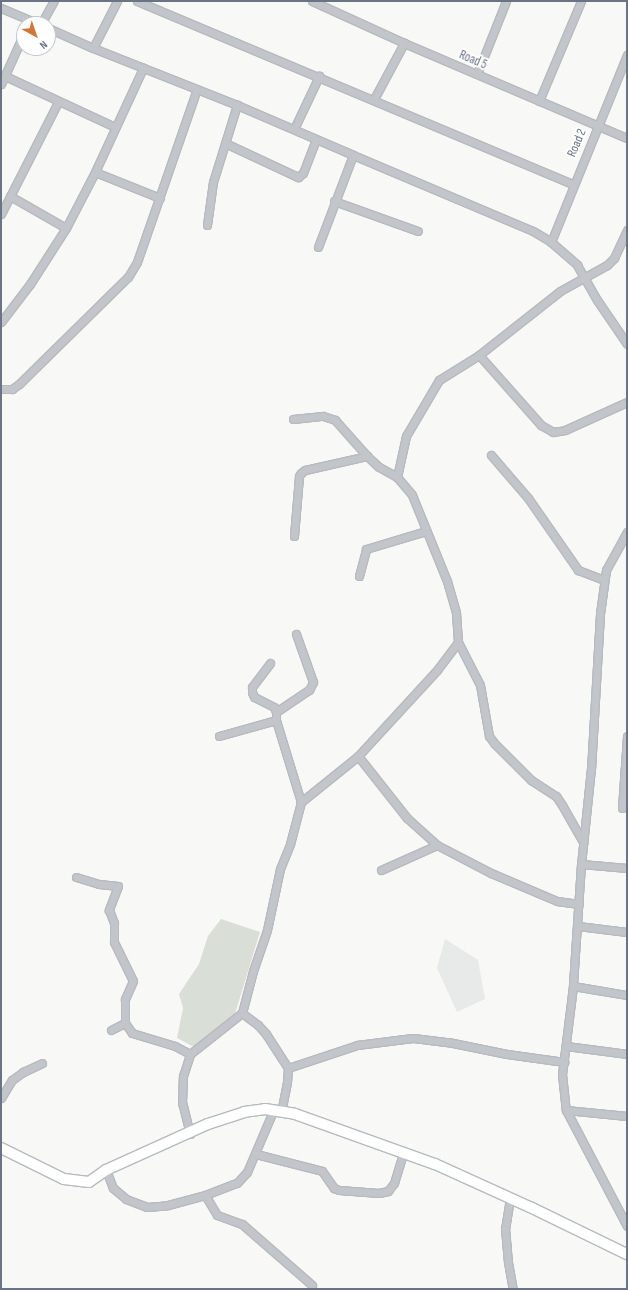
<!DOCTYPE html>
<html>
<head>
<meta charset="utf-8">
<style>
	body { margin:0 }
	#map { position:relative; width:628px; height:1290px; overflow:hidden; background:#f8f8f6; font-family:"Sofia Sans Condensed",sans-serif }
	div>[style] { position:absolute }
	.built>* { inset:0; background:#e8eae9 }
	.green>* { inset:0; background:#d9ded7 }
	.roads { filter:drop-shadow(1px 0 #b7babf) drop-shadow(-1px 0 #b7babf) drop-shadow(0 1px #b7babf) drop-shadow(0 -1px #b7babf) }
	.street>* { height:7px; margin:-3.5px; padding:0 3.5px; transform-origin:3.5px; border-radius:3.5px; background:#c2c5c9 }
	.secondary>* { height:10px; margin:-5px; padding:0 5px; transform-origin:5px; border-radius:5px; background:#fff }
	span { translate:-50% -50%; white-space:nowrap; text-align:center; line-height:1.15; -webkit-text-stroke:4px #fff; paint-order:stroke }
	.street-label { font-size:13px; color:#6a7484 }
	.frame { position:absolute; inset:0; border:2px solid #6a7484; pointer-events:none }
	.north { position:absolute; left:16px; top:16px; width:40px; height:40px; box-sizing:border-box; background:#fff; border:1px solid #c3c7ce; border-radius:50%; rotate:140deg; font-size:11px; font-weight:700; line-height:16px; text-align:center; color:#6a7484 }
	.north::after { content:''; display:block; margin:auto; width:14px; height:18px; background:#d2773b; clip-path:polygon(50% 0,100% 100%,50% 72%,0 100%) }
</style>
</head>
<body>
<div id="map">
	<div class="built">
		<div style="clip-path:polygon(445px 939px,478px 960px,485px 999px,457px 1012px,437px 968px)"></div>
	</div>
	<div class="green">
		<div style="clip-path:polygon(221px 919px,260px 932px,235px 1014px,194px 1047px,177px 1038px,183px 1008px,179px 994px,199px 964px,208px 936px)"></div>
	</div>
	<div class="roads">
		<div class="street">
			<div style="left:137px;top:1px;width:473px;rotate:22.8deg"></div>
			<div style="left:312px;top:1px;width:101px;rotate:24.5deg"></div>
			<div style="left:404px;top:43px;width:242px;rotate:23.1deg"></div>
			<div style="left:1px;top:8px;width:41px;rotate:22.8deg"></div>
			<div style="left:41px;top:24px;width:26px;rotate:-61deg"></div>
			<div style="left:48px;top:28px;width:49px;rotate:24deg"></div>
			<div style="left:93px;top:48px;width:155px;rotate:21.6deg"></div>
			<div style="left:237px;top:105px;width:126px;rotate:23.3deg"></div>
			<div style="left:353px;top:155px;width:195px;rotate:22.9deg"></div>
			<div style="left:533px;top:231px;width:21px;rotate:31deg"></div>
			<div style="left:551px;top:242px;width:35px;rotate:41deg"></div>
			<div style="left:577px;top:265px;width:40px;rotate:60.3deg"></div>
			<div style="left:597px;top:300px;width:53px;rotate:55.7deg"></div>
			<div style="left:93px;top:48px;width:53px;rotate:-62.9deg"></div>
			<div style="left:477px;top:74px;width:79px;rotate:-68.3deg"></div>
			<div style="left:5px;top:76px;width:121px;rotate:24.9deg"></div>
			<div style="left:1px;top:84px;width:56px;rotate:-65.7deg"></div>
			<div style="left:374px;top:99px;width:64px;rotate:-61.8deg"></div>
			<div style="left:539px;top:101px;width:108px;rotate:-67.2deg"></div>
			<div style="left:294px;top:129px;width:59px;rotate:-64.7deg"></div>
			<div style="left:225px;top:143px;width:81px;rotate:25deg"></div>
			<div style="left:298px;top:177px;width:6px;rotate:-39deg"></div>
			<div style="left:303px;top:173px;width:36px;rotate:-69deg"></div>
			<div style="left:95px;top:172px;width:70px;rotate:21.8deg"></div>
			<div style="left:10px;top:196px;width:64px;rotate:29.7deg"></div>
			<div style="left:334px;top:201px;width:89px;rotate:19.7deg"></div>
			<div style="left:1px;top:214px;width:126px;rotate:-63deg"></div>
			<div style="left:207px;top:225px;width:43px;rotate:-82.1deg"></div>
			<div style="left:213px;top:182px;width:81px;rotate:-72.7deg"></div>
			<div style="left:551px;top:242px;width:202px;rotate:-67.9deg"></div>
			<div style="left:318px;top:247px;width:98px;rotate:-69.2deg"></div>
			<div style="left:1px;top:322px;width:48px;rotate:-52.7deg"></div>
			<div style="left:30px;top:284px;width:67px;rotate:-57.3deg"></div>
			<div style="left:66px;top:228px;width:63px;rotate:-62.6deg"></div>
			<div style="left:95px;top:172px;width:115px;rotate:-65.2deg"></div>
			<div style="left:479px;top:355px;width:94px;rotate:48.5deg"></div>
			<div style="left:541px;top:425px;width:14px;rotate:30deg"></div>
			<div style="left:553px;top:432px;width:12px;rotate:-9deg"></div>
			<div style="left:565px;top:430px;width:68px;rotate:-24.3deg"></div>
			<div style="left:1px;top:389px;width:11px"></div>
			<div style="left:12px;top:389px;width:9px;rotate:-36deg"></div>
			<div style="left:19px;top:384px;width:153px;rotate:-44.5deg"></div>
			<div style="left:128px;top:277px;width:17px;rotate:-59deg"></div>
			<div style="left:137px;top:262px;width:183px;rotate:-70.9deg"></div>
			<div style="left:293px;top:419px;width:30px;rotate:-6deg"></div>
			<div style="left:323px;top:416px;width:13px;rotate:18deg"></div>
			<div style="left:335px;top:420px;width:48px;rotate:48.4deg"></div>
			<div style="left:367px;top:456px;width:16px;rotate:43deg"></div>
			<div style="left:379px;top:467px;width:21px;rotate:29deg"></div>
			<div style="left:397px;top:477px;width:23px;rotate:50deg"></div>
			<div style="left:412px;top:495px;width:93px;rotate:67.9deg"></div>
			<div style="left:447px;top:581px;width:33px;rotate:74deg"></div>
			<div style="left:456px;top:613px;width:29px;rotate:86deg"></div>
			<div style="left:458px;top:642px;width:48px;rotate:62.9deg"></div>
			<div style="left:480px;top:685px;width:52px;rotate:80deg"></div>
			<div style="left:489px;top:736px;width:9px;rotate:54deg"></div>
			<div style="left:494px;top:743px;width:52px;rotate:45deg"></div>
			<div style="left:531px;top:780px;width:30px;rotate:33deg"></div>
			<div style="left:556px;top:796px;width:11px;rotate:56deg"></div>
			<div style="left:562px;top:805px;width:43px;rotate:60.4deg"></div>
			<div style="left:491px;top:455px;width:57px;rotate:49.3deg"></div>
			<div style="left:528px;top:498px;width:88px;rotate:55.2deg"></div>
			<div style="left:578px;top:570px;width:28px;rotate:21deg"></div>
			<div style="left:397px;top:477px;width:42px;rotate:-77.6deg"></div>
			<div style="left:406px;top:436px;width:65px;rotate:-59.5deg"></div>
			<div style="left:439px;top:380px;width:47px;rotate:-32deg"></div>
			<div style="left:479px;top:355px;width:103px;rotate:-38.3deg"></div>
			<div style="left:560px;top:291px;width:54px;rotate:-29deg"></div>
			<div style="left:607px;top:265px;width:10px;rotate:-45deg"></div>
			<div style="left:614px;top:258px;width:31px;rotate:-65deg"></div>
			<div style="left:627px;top:532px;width:43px;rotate:118.9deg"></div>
			<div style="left:606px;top:570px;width:44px;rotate:97.8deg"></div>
			<div style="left:600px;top:614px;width:154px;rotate:93.3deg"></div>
			<div style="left:591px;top:768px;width:97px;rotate:95.9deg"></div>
			<div style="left:581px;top:864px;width:122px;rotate:93.8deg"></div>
			<div style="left:573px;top:986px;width:89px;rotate:97.1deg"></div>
			<div style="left:562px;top:1074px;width:36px;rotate:84deg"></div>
			<div style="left:566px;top:1110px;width:131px;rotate:62.3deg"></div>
			<div style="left:294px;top:536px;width:60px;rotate:-85.2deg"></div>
			<div style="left:299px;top:476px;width:4px;rotate:-56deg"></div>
			<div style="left:301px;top:473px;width:5px;rotate:-37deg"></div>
			<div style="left:305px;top:470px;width:64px;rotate:-12.7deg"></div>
			<div style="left:359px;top:576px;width:28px;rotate:-75deg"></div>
			<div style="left:366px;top:549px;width:63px;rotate:-16.7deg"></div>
			<div style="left:276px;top:712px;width:40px;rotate:-34deg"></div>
			<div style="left:309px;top:690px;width:9px;rotate:-63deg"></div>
			<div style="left:313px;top:682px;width:51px;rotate:-109.5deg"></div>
			<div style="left:219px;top:736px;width:59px;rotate:-15.7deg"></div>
			<div style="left:358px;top:756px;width:79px;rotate:51.7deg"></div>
			<div style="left:407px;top:818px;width:40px;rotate:42deg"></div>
			<div style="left:437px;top:845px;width:61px;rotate:27.4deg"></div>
			<div style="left:491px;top:873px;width:72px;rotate:23deg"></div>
			<div style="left:557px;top:901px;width:22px;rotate:8deg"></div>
			<div style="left:301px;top:802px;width:73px;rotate:-38.9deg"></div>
			<div style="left:358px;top:756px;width:117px;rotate:-47.4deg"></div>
			<div style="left:437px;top:670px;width:35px;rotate:-53deg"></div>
			<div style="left:622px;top:808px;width:72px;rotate:-86deg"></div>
			<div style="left:581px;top:864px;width:46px;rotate:5deg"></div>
			<div style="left:381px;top:870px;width:61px;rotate:-24.1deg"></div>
			<div style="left:76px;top:877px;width:24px;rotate:17deg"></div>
			<div style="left:99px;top:884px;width:19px;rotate:6deg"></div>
			<div style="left:118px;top:886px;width:26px;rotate:111deg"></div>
			<div style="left:109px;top:910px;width:14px;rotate:69deg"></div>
			<div style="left:114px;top:923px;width:19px;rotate:90deg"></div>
			<div style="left:114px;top:942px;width:43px;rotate:64deg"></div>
			<div style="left:133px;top:981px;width:20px;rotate:114deg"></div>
			<div style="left:125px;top:999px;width:24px;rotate:90deg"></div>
			<div style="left:125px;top:1023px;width:12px;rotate:55deg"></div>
			<div style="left:132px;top:1033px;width:45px;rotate:16.8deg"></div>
			<div style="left:175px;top:1046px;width:17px;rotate:28deg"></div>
			<div style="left:578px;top:926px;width:49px;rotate:7deg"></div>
			<div style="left:573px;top:986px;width:55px;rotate:9.5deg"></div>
			<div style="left:242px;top:1013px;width:20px;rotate:37deg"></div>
			<div style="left:258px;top:1025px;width:12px;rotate:48deg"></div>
			<div style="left:266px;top:1034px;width:40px;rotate:57.1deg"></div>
			<div style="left:288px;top:1068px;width:14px;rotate:94deg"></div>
			<div style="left:287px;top:1082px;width:31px;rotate:101deg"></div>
			<div style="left:111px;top:1030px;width:16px;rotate:-27deg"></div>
			<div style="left:566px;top:1046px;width:62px;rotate:7.5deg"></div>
			<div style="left:288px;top:1068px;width:73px;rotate:-18.4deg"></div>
			<div style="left:357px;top:1045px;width:56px;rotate:-7.1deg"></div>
			<div style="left:413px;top:1038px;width:35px;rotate:7deg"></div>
			<div style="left:448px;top:1042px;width:60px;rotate:11.5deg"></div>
			<div style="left:507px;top:1054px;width:58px;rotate:8deg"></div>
			<div style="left:1px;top:1098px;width:21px;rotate:-59deg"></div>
			<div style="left:12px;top:1080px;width:14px;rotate:-36deg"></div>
			<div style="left:23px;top:1072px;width:21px;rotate:-25deg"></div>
			<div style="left:566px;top:1110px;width:61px;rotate:5.6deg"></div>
			<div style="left:190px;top:1134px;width:32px;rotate:-104deg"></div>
			<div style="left:182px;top:1103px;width:27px;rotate:-88deg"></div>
			<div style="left:183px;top:1076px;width:23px;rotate:-72deg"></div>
			<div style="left:190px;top:1054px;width:66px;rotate:-38.3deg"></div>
			<div style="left:242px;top:1013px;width:43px;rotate:-75.3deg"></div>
			<div style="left:253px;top:971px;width:43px;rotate:-71.1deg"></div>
			<div style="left:267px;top:930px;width:62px;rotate:-78deg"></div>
			<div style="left:280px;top:869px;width:27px;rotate:-68deg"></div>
			<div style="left:290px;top:844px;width:43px;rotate:-75.3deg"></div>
			<div style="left:301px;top:802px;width:86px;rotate:-107deg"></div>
			<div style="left:276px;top:720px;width:8px;rotate:-90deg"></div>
			<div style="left:276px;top:712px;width:5px;rotate:-112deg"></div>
			<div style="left:274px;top:707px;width:22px;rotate:-153deg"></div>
			<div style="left:254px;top:697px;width:5px;rotate:-112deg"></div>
			<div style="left:252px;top:692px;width:5px;rotate:-90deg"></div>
			<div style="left:252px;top:687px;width:30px;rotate:-53deg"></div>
			<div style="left:256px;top:1154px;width:68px;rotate:14.4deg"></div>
			<div style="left:322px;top:1171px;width:21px;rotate:55deg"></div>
			<div style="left:334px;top:1188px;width:5px;rotate:22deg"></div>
			<div style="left:339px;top:1190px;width:40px;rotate:4.3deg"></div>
			<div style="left:379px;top:1193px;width:9px;rotate:-13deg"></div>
			<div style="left:388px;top:1191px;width:10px;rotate:-53deg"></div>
			<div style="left:394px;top:1183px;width:31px;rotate:-73deg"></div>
			<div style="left:106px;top:1170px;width:19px;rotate:69deg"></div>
			<div style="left:113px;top:1188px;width:17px;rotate:40deg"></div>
			<div style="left:126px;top:1199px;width:22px;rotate:21deg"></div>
			<div style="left:147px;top:1207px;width:21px;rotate:-5deg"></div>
			<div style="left:168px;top:1205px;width:38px;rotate:-15deg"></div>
			<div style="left:205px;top:1195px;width:34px;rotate:-21deg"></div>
			<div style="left:237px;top:1183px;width:15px;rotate:-48deg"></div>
			<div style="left:247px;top:1172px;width:66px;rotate:-66.9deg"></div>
			<div style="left:205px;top:1195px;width:23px;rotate:59deg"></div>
			<div style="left:217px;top:1215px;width:27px;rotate:20deg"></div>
			<div style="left:242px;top:1224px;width:93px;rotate:41.1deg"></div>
			<div style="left:510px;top:1198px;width:30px;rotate:99deg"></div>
			<div style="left:505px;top:1228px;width:34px;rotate:85deg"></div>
			<div style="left:508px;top:1262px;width:27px;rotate:80deg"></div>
		</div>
		<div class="secondary">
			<div style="left:1px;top:1148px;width:70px;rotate:26.2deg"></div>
			<div style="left:64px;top:1179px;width:25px;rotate:7deg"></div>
			<div style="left:89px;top:1182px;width:21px;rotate:-35deg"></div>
			<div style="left:106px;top:1170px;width:112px;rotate:-24.3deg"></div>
			<div style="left:208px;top:1124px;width:38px;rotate:-18deg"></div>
			<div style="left:244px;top:1112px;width:21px;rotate:-8deg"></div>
			<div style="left:265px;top:1109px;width:30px;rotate:9deg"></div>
			<div style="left:295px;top:1114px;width:149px;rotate:19.7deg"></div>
			<div style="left:435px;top:1164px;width:104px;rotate:24.4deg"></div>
			<div style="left:530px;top:1207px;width:108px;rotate:25.9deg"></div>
		</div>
	</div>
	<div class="street-label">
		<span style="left:473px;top:60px;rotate:23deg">Road 5</span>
		<span style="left:577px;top:143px;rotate:-67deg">Road 2</span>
	</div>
	<div class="frame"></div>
	<div class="north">N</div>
</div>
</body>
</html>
